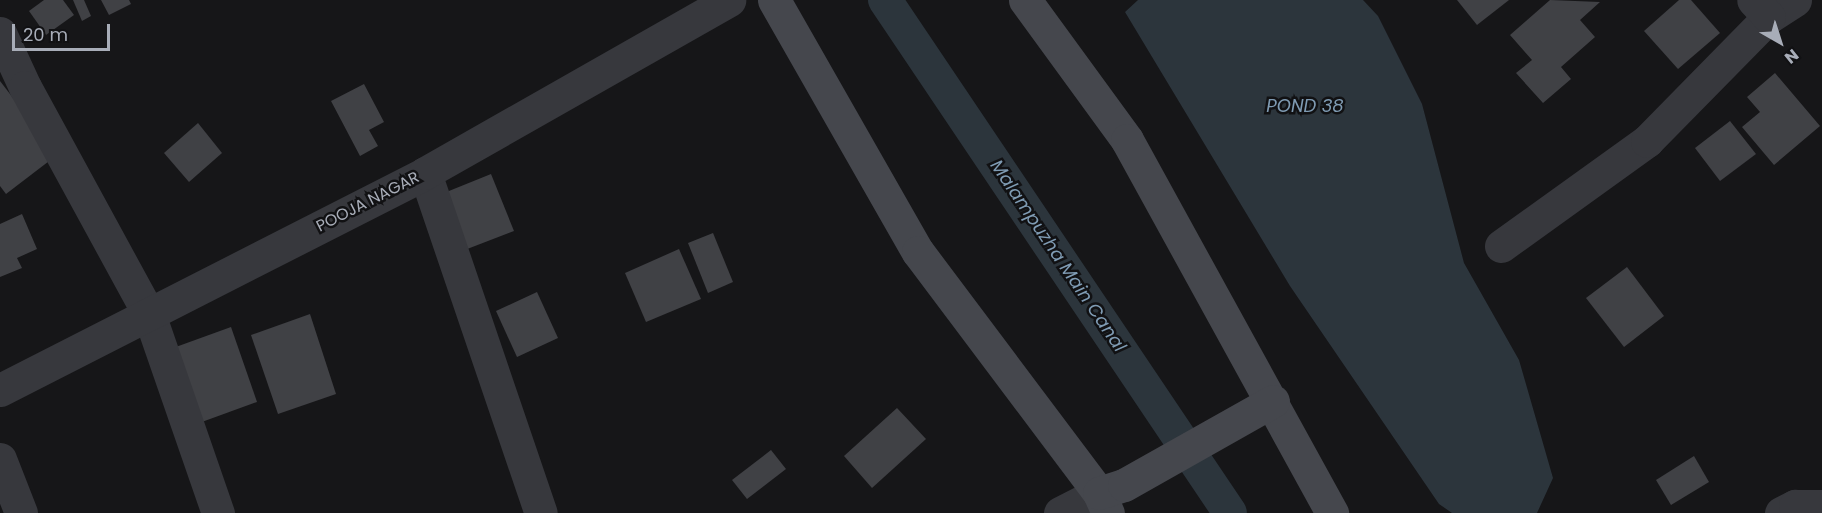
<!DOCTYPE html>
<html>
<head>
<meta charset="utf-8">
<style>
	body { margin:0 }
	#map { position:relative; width:1822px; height:513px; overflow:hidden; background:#161618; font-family:Poppins,sans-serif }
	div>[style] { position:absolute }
	.water>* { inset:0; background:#2c353c }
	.canal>* { height:34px; margin:-17px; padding:0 17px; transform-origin:17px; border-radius:17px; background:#2c353c }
	.building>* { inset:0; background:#404145 }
	.street>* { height:33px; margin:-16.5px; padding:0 16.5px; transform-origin:16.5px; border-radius:16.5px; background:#37383d }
	.secondary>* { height:33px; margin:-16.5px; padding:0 16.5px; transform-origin:16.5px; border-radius:16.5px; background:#45474d }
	span { translate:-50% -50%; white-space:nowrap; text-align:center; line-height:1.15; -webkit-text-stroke:5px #111113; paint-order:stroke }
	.street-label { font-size:16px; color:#a8adb8 }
	.water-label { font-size:18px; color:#7f9bb3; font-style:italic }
	.north { position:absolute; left:1750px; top:12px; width:60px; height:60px; -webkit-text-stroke:4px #111113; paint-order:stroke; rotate:141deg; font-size:16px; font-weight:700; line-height:24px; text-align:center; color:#a8adb8 }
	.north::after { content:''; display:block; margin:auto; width:21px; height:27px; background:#a8adb8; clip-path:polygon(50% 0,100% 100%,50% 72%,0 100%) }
	.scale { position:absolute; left:12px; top:24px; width:98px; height:27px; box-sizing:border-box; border:3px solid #a8adb8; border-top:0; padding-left:8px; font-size:18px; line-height:21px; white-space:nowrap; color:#a8adb8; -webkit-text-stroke:4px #111113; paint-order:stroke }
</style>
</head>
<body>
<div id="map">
	<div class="water">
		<div style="clip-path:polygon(1138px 0,1363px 0,1378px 16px,1422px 104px,1464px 263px,1519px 360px,1553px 478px,1537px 513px,1452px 513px,1439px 504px,1290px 286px,1125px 12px)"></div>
	</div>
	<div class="canal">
		<div style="left:885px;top:0;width:618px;rotate:56.08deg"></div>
	</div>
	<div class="building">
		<div style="clip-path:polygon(44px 0,63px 0,74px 15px,46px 35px,29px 11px)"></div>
		<div style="clip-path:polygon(73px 0,84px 0,91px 16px,82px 21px)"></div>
		<div style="clip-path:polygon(101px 0,129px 0,131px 4px,109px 15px)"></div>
		<div style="clip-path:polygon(1457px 0,1509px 0,1477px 25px)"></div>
		<div style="clip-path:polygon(1550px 0,1600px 2px,1580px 20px,1595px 37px,1561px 67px,1571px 79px,1543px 103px,1516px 73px,1532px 60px,1510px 35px)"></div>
		<div style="clip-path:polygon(1679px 0,1691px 0,1720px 33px,1678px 69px,1644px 31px)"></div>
		<div style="clip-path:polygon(1775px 73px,1820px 126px,1774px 165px,1742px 127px,1760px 112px,1747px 97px)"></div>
		<div style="clip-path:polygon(0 81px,57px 155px,6px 194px,0 186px)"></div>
		<div style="clip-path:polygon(364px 84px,384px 122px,369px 130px,378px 146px,360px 156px,331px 101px)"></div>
		<div style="clip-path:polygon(1730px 121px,1756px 154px,1720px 181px,1695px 148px)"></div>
		<div style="clip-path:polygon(198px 123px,222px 153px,189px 182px,164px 153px)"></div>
		<div style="clip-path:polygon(491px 174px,514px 231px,462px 251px,439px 195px)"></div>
		<div style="clip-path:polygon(22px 214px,37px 249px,17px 258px,22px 268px,0 277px,0 224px)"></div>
		<div style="clip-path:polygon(713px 233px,733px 282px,708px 293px,688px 243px)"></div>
		<div style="clip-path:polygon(679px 249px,701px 299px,646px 322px,625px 273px)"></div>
		<div style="clip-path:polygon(1627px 267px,1664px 316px,1624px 347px,1586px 298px)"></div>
		<div style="clip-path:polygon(537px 292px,558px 338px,517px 357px,496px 311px)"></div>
		<div style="clip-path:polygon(310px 314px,336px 394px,278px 414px,251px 335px)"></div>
		<div style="clip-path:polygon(231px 327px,257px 402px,199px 423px,173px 348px)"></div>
		<div style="clip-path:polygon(897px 408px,926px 439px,872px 488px,844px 456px)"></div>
		<div style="clip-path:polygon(771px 450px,786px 469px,747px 499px,732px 480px)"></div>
		<div style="clip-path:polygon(1694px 456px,1709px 482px,1671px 505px,1656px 480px)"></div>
	</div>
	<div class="street">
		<div style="left:1769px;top:17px;width:31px;rotate:-33deg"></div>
		<div style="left:0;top:33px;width:60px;rotate:65.2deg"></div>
		<div style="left:25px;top:87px;width:259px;rotate:61.4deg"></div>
		<div style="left:149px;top:314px;width:211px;rotate:70.9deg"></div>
		<div style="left:425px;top:173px;width:359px;rotate:71.2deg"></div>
		<div style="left:1501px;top:246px;width:180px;rotate:-35.7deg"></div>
		<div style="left:1647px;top:141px;width:174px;rotate:-45.5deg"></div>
		<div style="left:1769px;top:17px;width:23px;rotate:-133deg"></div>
		<div style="left:0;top:390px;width:477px;rotate:-27deg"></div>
		<div style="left:425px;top:173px;width:350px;rotate:-29.6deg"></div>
		<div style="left:0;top:459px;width:58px;rotate:68.7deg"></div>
		<div style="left:1060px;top:513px;width:44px;rotate:-27.1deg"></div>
		<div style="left:1781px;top:513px;width:16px;rotate:-27deg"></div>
		<div style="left:1795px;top:506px;width:27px"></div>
	</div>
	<div class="secondary">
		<div style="left:774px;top:0;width:290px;rotate:60.3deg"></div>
		<div style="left:918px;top:252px;width:301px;rotate:53.1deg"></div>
		<div style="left:1099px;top:493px;width:22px;rotate:66deg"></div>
		<div style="left:1025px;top:0;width:173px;rotate:53.9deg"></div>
		<div style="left:1127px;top:140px;width:426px;rotate:61.2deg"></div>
		<div style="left:1099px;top:493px;width:26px;rotate:-18deg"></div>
		<div style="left:1124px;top:485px;width:171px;rotate:-29.4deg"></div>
	</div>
	<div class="street-label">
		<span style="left:368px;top:202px;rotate:-27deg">POOJA NAGAR</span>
	</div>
	<div class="water-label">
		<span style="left:1305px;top:106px">POND 38</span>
		<span style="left:1058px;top:256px;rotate:56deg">Malampuzha Main Canal</span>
	</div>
	<div class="north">N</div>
	<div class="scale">20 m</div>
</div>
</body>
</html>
